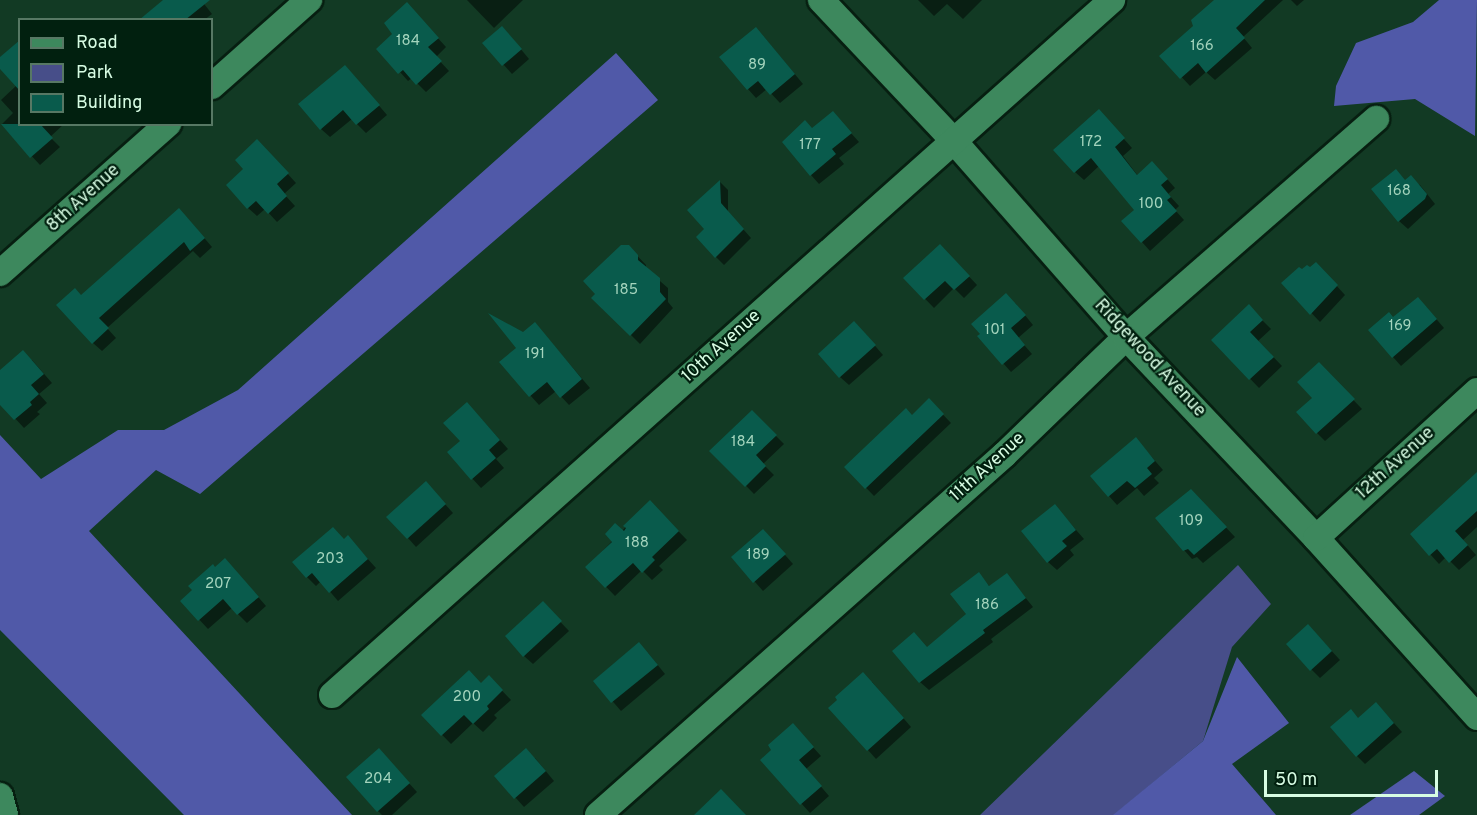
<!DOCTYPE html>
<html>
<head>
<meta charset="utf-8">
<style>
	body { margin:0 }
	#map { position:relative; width:1477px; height:815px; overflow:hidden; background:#123a24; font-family:Overpass,sans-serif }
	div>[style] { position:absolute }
	.green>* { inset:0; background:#474e89 }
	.forest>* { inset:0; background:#5059a8 }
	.shadow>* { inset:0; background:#0007 }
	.building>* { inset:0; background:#095b4c }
	.roads { filter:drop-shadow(2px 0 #071f11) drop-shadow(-2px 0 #071f11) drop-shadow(0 2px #071f11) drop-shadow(0 -2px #071f11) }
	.minor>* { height:26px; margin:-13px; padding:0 13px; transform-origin:13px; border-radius:13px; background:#3d885d }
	span { translate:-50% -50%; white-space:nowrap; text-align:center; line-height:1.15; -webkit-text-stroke:4.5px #01200f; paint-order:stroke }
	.number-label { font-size:15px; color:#a4d4bd }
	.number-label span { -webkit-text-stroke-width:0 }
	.street-label { font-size:18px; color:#d7fce3 }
	.legend { position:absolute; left:18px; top:18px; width:195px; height:108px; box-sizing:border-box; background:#01200f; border:2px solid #577864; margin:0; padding:8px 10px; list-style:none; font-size:18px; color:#d7fce3 }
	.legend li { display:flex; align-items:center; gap:12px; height:30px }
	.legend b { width:30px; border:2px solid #577864 }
	.scale { position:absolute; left:1264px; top:770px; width:174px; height:27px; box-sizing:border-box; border:3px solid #d7fce3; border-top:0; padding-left:8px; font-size:18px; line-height:21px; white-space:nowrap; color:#d7fce3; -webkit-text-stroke:4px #01200f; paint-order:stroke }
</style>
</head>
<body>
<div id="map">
	<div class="green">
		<div style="clip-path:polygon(1238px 565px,1271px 604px,1232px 647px,1203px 741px,1114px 815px,980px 815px)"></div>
	</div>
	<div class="forest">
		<div style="clip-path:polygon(1439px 0,1477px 0,1475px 136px,1415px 99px,1334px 106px,1336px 86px,1356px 43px,1413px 22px)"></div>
		<div style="clip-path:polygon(616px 53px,658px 100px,200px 494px,156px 470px,89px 531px,352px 815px,184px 815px,0 630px,0 435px,41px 479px,118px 430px,164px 430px,238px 390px)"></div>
		<div style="clip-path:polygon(1237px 657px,1289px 723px,1232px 764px,1276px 815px,1113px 815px,1203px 741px)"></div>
		<div style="clip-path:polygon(1414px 771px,1445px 796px,1419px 815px,1350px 815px)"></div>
	</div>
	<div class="shadow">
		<div style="clip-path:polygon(166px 0,201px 0,212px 14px,204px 20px,150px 20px)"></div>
		<div style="clip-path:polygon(467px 0,523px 0,494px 28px)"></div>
		<div style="clip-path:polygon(918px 0,982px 0,963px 19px,947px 4px,934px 16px)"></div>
		<div style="clip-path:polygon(1224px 0,1283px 0,1243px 37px,1252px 48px,1215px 80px,1206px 72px,1190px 86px,1162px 56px)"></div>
		<div style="clip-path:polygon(1291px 0,1304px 0,1297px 6px)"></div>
		<div style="clip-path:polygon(415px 13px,446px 47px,436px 57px,449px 71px,426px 92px,412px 78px,408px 81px,400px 72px)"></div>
		<div style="clip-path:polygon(510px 36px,529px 59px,512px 74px,484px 43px)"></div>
		<div style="clip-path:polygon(764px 37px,803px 84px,780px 103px,767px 89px,756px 98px,748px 89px)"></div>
		<div style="clip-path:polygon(20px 52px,20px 124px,64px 124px,50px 137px,60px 147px,40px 165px,2px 124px,13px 113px,1px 100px,17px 85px,0 67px,0 59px)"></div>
		<div style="clip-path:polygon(353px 75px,387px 115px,366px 133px,352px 119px,330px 137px,321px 129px)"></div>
		<div style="clip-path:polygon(833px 113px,859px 142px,839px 158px,844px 164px,819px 184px,811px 175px,812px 130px)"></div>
		<div style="clip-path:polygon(1107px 120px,1132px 148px,1123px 156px,1138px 176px,1161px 172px,1175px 188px,1168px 194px,1179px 206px,1175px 210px,1184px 220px,1150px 251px,1142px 242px,1136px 210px,1099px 166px,1084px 180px,1075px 172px)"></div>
		<div style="clip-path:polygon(266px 150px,296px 183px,284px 194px,295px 206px,277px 222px,265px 209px,257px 216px,248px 208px)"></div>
		<div style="clip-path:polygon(1406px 181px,1420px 185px,1435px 204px,1408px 229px,1399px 221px)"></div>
		<div style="clip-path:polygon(720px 182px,728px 190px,728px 212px,751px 238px,724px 265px,716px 257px,706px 229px,689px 210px)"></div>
		<div style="clip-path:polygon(187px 218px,212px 247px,200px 258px,193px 251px,107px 328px,116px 338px,102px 351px,93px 343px,82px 297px)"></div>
		<div style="clip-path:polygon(629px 247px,646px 265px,646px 269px,668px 288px,668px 302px,673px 308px,640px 344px,594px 298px)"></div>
		<div style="clip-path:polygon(948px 254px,977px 285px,964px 298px,954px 288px,934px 308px,905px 278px)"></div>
		<div style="clip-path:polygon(1324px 272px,1345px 295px,1320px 322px,1283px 283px)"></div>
		<div style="clip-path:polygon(1015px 303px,1033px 325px,1018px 338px,1032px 354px,1011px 372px,1003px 363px)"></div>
		<div style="clip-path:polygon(1249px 307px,1271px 329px,1258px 341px,1282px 366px,1259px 388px,1213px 340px)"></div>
		<div style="clip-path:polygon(1426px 307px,1444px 328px,1401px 366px,1393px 357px,1394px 319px)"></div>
		<div style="clip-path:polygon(863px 332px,883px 355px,849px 385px,840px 377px)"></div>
		<div style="clip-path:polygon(543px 333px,590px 388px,569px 405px,556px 391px,539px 405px,501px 363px,518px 348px,524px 334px)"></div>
		<div style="clip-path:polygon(32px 360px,52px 383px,39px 394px,47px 403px,37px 412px,40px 414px,24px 428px,0 402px,0 372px)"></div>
		<div style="clip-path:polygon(1319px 364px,1362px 409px,1325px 441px,1317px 433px,1314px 398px)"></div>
		<div style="clip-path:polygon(929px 400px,951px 423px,874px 496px,846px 467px,912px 417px)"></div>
		<div style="clip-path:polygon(752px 412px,784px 444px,763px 464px,774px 475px,754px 494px,712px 451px)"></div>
		<div style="clip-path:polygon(476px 413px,508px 449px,496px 459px,504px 468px,481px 488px,449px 453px,462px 441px)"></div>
		<div style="clip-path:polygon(1136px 439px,1163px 470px,1154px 478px,1159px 483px,1144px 496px,1137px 488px,1117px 505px,1109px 496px)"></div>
		<div style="clip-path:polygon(1477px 475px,1477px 527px,1463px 540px,1476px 555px,1459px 570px,1446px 557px,1439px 564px,1412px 534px)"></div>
		<div style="clip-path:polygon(434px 492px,453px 513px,416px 547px,408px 538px)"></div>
		<div style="clip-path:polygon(1200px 500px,1235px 537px,1203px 563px,1197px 557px,1192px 559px,1184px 550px)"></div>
		<div style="clip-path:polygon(650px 502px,687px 540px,659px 566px,663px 570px,652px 580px,642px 570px,615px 596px,587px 567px)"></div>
		<div style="clip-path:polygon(1055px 506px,1084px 539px,1070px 550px,1074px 555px,1057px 570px,1048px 562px)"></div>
		<div style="clip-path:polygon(771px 539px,793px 564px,763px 591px,733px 557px)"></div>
		<div style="clip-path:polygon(344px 541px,356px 546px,376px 568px,338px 601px,321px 581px,316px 586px,307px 577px)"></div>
		<div style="clip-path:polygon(216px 568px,234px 569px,266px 606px,247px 623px,232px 608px,208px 629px,182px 601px)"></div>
		<div style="clip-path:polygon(979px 574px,990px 587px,1007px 575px,1033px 607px,991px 639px,993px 642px,929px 690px,920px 682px,968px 614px)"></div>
		<div style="clip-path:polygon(551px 612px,569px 631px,533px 664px,524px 656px)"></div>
		<div style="clip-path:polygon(1316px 634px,1340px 660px,1320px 678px,1311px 669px)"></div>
		<div style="clip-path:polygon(648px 653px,665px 674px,621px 711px,595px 681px)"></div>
		<div style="clip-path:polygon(489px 677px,511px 700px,494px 715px,497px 718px,483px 732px,473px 723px,451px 744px,423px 715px,481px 685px)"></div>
		<div style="clip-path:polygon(872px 682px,911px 727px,876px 759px,868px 750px,840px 700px)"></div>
		<div style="clip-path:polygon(1384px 712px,1402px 732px,1365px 764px,1357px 756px,1358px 719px)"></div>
		<div style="clip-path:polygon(801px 734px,821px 756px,806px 769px,829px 796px,810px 813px,762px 760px)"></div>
		<div style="clip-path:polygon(535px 758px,554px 781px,524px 807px,496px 776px)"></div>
		<div style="clip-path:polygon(387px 759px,417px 792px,392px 815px,382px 815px,378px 811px)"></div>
	</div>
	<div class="building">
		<div style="clip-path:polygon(163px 0,210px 0,185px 20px,139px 20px)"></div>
		<div style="clip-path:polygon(1214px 0,1265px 0,1236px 28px,1245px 38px,1206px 73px,1198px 63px,1180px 79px,1159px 56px,1193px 26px,1191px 20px)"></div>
		<div style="clip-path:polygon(407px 2px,439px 38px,428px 47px,442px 61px,416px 85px,403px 70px,398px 74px,376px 49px,392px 34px,384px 23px)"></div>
		<div style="clip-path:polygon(502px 26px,522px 49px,502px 66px,482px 43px)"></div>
		<div style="clip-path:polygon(756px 27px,795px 74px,770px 95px,758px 81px,747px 90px,719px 57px)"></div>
		<div style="clip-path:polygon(20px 40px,20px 91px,0 69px,0 57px)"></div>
		<div style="clip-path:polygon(345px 65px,380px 105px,356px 125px,343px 110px,320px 130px,298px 104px)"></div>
		<div style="clip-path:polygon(1099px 109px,1125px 138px,1115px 147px,1137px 175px,1152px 161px,1168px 179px,1161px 185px,1171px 197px,1167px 200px,1177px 211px,1141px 243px,1121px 221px,1134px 210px,1091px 158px,1074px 173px,1053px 150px)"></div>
		<div style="clip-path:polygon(833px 111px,852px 133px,832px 149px,836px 154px,810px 176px,782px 142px,805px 120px,812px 128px)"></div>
		<div style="clip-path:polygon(1px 124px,40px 124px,53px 138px,30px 158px)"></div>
		<div style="clip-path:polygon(257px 139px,289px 173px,277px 184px,287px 196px,268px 214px,256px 201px,247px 209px,226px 185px,243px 169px,235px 160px)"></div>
		<div style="clip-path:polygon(1396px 169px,1405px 180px,1411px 175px,1427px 194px,1425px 199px,1398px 222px,1371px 189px)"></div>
		<div style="clip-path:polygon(720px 180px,721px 203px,744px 229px,715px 258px,696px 237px,704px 229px,687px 210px)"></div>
		<div style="clip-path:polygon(179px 208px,205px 238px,190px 251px,184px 242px,99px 318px,109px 328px,92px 344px,56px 305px,75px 288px,81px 295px)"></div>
		<div style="clip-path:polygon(940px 244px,970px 276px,954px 290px,945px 281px,924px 300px,903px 278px)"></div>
		<div style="clip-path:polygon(621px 245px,629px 245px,638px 255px,638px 260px,660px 278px,660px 292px,666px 299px,630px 336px,591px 298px,595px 294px,583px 281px)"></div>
		<div style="clip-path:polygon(1316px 262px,1338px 285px,1310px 315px,1281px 283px,1299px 267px,1302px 269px,1307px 265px,1310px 267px)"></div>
		<div style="clip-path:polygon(1006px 293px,1026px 315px,1011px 328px,1025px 345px,1002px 365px,977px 336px,980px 334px,971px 324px)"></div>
		<div style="clip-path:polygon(1418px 297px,1437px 319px,1392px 358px,1368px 330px,1389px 312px,1393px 317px)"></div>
		<div style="clip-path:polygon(1249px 304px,1263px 320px,1250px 332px,1274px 357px,1249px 380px,1211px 340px)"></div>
		<div style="clip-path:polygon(488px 313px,523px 332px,535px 322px,582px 379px,560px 398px,547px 382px,529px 397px,499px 362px,516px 348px)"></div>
		<div style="clip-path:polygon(854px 321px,876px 345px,839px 378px,818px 354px)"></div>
		<div style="clip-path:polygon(23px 350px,44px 374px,31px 385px,39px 394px,30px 402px,32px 405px,14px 420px,0 405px,0 370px)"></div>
		<div style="clip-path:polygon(1319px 362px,1355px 399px,1316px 434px,1296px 412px,1312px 398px,1297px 382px)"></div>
		<div style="clip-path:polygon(929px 398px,944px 414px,865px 489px,844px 467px,906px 408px,912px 415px)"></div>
		<div style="clip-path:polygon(467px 402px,500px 440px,489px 450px,496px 458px,471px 480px,447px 452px,460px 441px,443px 423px)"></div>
		<div style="clip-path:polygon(752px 410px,777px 435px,756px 455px,766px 466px,745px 487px,709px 451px)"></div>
		<div style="clip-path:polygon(1136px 437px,1155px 461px,1147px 468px,1152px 474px,1135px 488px,1127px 481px,1108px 497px,1090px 476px)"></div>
		<div style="clip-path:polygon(1477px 472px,1477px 511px,1455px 531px,1468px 545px,1449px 563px,1437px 549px,1429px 556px,1410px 534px)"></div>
		<div style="clip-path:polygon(426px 481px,446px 504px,407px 539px,386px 517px)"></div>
		<div style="clip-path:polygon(1191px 489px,1227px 527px,1194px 555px,1188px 549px,1183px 551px,1155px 518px)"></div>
		<div style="clip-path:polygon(650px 500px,679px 531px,652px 557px,655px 560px,642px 573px,633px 563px,605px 588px,585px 567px,612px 542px,605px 534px,615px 523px,624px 531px,626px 528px,623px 526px)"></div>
		<div style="clip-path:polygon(1055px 504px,1076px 530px,1062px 541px,1067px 546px,1047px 563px,1021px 531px)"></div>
		<div style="clip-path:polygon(333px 527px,344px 539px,348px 535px,368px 559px,329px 593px,312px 573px,306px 578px,292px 562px)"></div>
		<div style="clip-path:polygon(763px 529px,786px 554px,753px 583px,731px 557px)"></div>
		<div style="clip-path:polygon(225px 558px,259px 597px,237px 615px,223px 599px,198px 621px,180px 601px,192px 590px,188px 586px,213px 564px,215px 567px)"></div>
		<div style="clip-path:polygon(979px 572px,989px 586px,1007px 573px,1026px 598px,983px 630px,985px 633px,919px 683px,892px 651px,914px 632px,927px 647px,966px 614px,950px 594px)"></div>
		<div style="clip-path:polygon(543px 601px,562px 621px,523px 657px,505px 636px)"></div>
		<div style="clip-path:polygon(1308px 624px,1332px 651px,1310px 671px,1286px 644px)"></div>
		<div style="clip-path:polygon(639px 642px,658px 665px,611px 703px,593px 681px)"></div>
		<div style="clip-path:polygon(469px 670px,481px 683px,489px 675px,503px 690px,487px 706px,489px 709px,473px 724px,464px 715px,441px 736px,421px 715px)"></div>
		<div style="clip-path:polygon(863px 672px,904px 718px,867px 751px,828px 708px,837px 700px,835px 697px)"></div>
		<div style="clip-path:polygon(1376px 702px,1394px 723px,1356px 757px,1330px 727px,1351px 709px,1358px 718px)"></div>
		<div style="clip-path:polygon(793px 723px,814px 747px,799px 760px,822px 786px,800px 805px,760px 760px,771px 750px,768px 745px)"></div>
		<div style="clip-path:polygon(379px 748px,410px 783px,377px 812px,346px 777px)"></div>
		<div style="clip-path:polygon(526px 748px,546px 771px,514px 799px,494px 776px)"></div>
		<div style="clip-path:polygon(721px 789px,746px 815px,694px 815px)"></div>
	</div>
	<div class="roads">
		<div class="minor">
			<div style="left:821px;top:0;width:192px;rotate:46.7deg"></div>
			<div style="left:953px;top:140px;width:262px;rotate:48.7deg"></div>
			<div style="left:1126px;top:337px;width:277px;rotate:46.6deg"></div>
			<div style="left:1316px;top:538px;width:241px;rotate:48deg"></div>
			<div style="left:212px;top:86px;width:130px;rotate:-41.6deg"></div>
			<div style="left:0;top:273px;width:225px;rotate:-41.6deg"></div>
			<div style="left:1316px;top:538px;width:218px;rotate:-42.4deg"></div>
			<div style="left:332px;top:695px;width:1045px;rotate:-41.7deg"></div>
			<div style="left:0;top:796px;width:20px;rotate:75deg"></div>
			<div style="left:598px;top:815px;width:543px;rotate:-41.56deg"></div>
			<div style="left:1004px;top:455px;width:170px;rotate:-44deg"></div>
			<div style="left:1126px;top:337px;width:332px;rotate:-41.1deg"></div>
		</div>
	</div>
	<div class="number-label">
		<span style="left:408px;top:42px">184</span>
		<span style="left:1202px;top:47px">166</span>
		<span style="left:757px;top:66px">89</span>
		<span style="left:1091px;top:143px">172</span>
		<span style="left:810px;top:146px">177</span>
		<span style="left:1399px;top:192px">168</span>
		<span style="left:1151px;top:205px">100</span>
		<span style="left:626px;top:291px">185</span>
		<span style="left:1400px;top:327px">169</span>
		<span style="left:995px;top:331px">101</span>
		<span style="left:535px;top:355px">191</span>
		<span style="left:743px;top:443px">184</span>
		<span style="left:1191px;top:522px">109</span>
		<span style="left:637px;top:544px">188</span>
		<span style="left:758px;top:556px">189</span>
		<span style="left:330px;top:560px">203</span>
		<span style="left:218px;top:585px">207</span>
		<span style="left:987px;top:606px">186</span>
		<span style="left:467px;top:698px">200</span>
		<span style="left:378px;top:780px">204</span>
	</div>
	<div class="street-label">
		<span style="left:84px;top:199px;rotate:-42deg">8th Avenue</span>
		<span style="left:722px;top:347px;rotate:-42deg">10th Avenue</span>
		<span style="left:1149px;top:359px;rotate:47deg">Ridgewood Avenue</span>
		<span style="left:1396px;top:464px;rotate:-42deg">12th Avenue</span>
		<span style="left:988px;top:468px;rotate:-42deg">11th Avenue</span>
	</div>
	<ul class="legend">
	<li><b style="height:8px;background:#3d885d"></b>Road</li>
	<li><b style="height:16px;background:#474e89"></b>Park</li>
	<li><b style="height:16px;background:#095b4c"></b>Building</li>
	</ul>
	<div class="scale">50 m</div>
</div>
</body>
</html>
